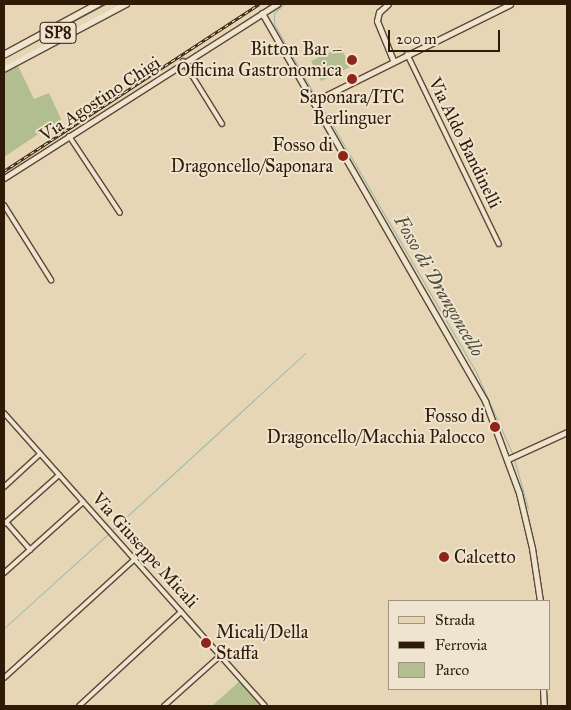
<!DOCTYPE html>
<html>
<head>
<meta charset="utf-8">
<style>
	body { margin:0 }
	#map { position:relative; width:571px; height:710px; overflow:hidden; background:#e6d6b6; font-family:"IM FELL Great Primer",serif }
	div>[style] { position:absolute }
	.green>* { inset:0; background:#b2be90 }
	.stream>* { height:1px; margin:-0.5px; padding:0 0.5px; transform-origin:0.5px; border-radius:0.5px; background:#96b9b0 }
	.roads { filter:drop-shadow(1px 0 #5c4933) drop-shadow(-1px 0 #5c4933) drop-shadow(0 1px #5c4933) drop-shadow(0 -1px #5c4933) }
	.minor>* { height:4px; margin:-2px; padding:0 2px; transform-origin:2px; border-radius:2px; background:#efe4d0 }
	.tertiary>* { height:5px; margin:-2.5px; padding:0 2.5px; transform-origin:2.5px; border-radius:2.5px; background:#efe4d0 }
	.secondary>* { height:5.5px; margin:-2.75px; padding:0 2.75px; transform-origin:2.75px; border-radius:2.75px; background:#efe4d0 }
	.primary>* { height:6px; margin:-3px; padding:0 3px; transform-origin:3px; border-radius:3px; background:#e6d6b6 }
	.rail>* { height:3px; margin-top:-1.5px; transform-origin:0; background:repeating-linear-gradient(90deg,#efe4d0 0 4px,#2e1a07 0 8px); box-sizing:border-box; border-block:1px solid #2e1a07 }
	.dots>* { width:14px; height:14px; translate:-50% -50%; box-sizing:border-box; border:2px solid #efe4d0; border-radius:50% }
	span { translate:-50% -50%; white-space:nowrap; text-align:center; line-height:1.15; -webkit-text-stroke:4px #efe4d0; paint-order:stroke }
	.shield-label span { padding:1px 4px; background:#efe4d0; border:1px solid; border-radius:4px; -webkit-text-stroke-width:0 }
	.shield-label { font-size:16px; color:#2e1a07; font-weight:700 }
	.poi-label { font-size:18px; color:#2e1a07 }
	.right { translate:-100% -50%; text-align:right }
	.left { translate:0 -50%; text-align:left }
	.street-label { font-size:18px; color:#2e1a07 }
	.water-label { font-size:19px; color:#4d4a3a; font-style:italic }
	.frame { position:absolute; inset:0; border:5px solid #2e1a07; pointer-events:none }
	.legend { position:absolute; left:388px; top:600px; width:162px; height:90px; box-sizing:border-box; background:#efe4d0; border:1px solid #a29380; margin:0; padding:6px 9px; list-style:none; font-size:15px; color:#2e1a07 }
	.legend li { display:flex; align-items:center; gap:10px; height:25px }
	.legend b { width:25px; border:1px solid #a29380 }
	.scale { position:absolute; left:388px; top:30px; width:112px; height:22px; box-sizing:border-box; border:2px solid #2e1a07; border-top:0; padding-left:6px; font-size:15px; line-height:18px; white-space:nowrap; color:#2e1a07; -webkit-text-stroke:4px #efe4d0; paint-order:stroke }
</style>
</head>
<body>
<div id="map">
	<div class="green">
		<div style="clip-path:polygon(341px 47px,350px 67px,321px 81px,311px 61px)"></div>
		<div style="clip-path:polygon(18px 66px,34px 99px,49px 93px,61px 119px,4px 157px,4px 74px)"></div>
		<div style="clip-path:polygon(241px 680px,262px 703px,258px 706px,212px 706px)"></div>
	</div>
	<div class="stream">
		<div style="left:284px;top:4px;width:13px;rotate:138deg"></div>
		<div style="left:274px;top:13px;width:11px;rotate:90deg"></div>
		<div style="left:274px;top:24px;width:86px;rotate:60.2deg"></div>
		<div style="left:319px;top:102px;width:312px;rotate:59.8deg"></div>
		<div style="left:476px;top:372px;width:91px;rotate:66deg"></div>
		<div style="left:514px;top:459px;width:51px;rotate:74.1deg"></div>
		<div style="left:112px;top:530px;width:262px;rotate:-42.5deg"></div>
		<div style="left:4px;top:628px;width:142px;rotate:-42.1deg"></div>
	</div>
	<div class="roads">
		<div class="minor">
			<div style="left:407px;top:54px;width:211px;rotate:64.2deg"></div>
			<div style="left:183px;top:61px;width:74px;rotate:58.2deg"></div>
			<div style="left:69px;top:136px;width:92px;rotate:56.5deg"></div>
			<div style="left:4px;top:205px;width:89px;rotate:57.9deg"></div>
			<div style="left:4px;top:413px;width:392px;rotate:48.3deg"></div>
			<div style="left:4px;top:487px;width:49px;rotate:-42.5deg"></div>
			<div style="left:6px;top:522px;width:37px;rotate:49deg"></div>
			<div style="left:4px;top:524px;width:74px;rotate:-41.7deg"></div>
			<div style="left:4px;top:573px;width:106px;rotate:-41.9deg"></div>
			<div style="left:4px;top:678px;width:177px;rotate:-42.3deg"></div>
			<div style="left:79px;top:706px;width:139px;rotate:-42.7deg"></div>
			<div style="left:164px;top:706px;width:75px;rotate:-41.8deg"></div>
		</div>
		<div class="tertiary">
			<div style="left:388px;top:4px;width:12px;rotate:138deg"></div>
			<div style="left:379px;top:12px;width:9px;rotate:103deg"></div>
			<div style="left:377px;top:21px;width:42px;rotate:67.7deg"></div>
			<div style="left:262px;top:13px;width:448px;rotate:60.1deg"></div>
			<div style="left:485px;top:401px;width:98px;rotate:69.7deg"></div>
			<div style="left:519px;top:493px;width:57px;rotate:76.7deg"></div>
			<div style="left:532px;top:548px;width:54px;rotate:81.4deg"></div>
			<div style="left:313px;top:102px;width:220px;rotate:-26.4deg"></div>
			<div style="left:4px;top:178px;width:324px;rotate:-32.5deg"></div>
			<div style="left:508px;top:459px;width:65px;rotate:-24.6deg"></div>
			<div style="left:543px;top:689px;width:17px;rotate:87deg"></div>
		</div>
		<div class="secondary">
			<div style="left:4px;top:55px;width:107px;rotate:-28.5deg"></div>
			<div style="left:4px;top:69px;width:138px;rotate:-28deg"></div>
		</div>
		<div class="primary">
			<div style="left:4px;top:63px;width:125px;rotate:-28.2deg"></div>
		</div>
	</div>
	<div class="rail">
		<div style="left:4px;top:171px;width:305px;rotate:-33.2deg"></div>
	</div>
	<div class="dots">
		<div style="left:352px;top:60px;background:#8f2418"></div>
		<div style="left:352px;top:79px;background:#8f2418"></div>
		<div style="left:343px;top:156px;background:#8f2418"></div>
		<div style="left:495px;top:427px;background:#8f2418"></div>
		<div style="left:444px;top:557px;background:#8f2418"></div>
		<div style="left:206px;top:643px;background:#8f2418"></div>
	</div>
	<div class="shield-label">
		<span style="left:58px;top:33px">SP8</span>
	</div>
	<div class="poi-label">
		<span class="right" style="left:342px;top:60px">Bitton Bar –<br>Officina Gastronomica</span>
		<span style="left:352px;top:108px">Saponara/ITC<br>Berlinguer</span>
		<span class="right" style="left:333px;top:156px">Fosso di<br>Dragoncello/Saponara</span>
		<span class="right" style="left:485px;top:427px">Fosso di<br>Dragoncello/Macchia Palocco</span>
		<span class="left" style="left:454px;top:557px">Calcetto</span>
		<span class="left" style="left:216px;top:643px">Micali/Della<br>Staffa</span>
	</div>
	<div class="street-label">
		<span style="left:100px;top:99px;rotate:-33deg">Via Agostino Chigi</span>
		<span style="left:465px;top:143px;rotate:64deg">Via Aldo Bandinelli</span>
		<span style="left:145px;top:550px;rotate:48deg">Via Giuseppe Micali</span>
	</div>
	<div class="water-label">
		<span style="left:439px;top:286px;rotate:60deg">Fosso di Drangoncello</span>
	</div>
	<div class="frame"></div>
	<ul class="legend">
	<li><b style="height:6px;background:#e6d6b6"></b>Strada</li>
	<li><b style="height:6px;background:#2e1a07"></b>Ferrovia</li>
	<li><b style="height:14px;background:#b2be90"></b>Parco</li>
	</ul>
	<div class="scale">200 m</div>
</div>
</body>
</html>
